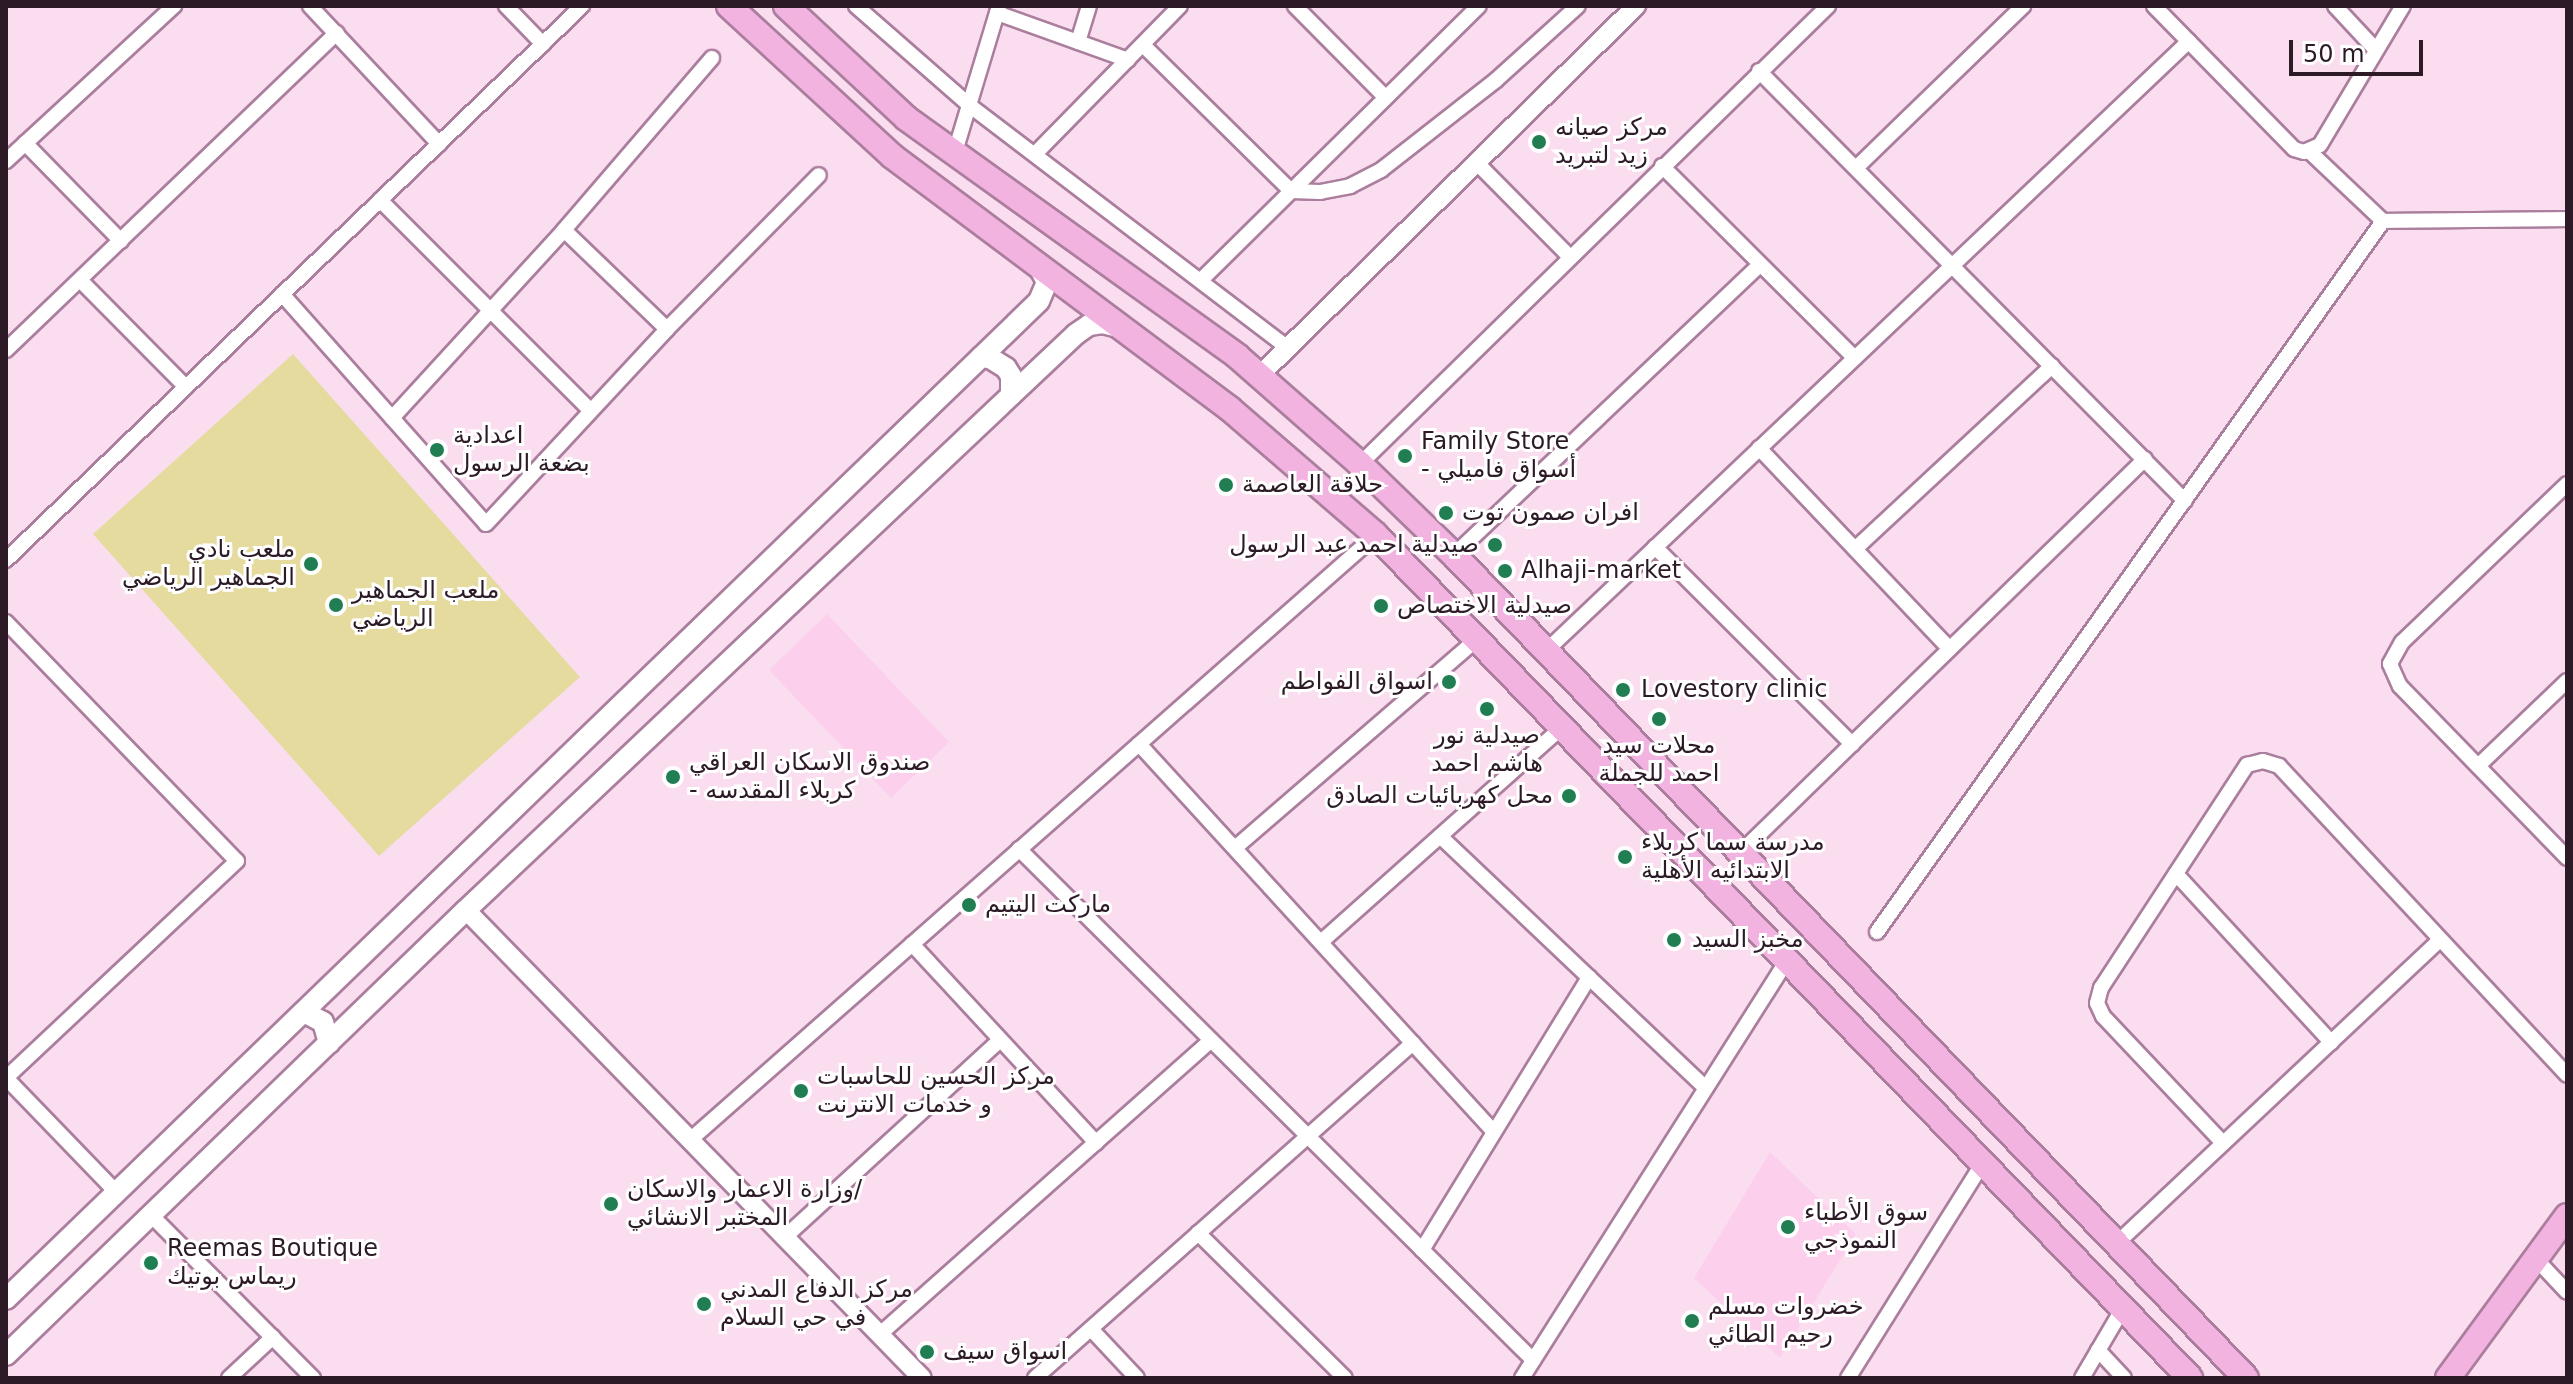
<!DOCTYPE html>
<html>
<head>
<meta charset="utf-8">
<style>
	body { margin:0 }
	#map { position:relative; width:2573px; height:1384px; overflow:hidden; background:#fbddf0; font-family:"DejaVu Sans",Cairo,sans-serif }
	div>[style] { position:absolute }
	.built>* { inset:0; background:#fccfed }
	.green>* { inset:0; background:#e6db9f }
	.roads { filter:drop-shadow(2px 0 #ab7e9d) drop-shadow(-2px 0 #ab7e9d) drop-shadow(0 2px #ab7e9d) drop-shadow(0 -2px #ab7e9d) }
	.minor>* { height:14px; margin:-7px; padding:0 7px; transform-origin:7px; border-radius:7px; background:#fff }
	.tertiary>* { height:18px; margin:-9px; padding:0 9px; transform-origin:9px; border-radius:9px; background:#fff }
	.secondary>* { height:20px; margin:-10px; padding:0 10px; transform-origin:10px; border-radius:10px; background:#fff }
	.primary>* { height:24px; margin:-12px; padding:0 12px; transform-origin:12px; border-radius:12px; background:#f2b3e1 }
	.dots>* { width:22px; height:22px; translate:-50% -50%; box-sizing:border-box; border:4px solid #fff; border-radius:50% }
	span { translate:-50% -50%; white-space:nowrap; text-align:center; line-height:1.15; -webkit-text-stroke:6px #fff; paint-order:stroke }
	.poi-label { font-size:24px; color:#2c1b27 }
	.left { translate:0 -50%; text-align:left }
	.right { translate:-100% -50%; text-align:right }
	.frame { position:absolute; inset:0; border:8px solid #2c1b27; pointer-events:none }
	.scale { position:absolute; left:2289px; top:40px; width:134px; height:36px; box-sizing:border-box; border:4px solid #2c1b27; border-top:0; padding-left:10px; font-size:24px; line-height:28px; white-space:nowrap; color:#2c1b27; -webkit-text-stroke:6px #fff; paint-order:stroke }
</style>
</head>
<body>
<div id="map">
	<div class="built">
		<div style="clip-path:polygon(827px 614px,949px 742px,891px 798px,769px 670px)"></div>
		<div style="clip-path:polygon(1770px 1152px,1856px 1234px,1780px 1358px,1694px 1278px)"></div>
	</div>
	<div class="green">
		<div style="clip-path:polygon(293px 354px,580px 677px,379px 856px,93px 534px)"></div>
	</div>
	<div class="roads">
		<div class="minor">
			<div style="left:310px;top:6px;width:189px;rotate:46.9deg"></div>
			<div style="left:506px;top:6px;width:53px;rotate:45.8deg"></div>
			<div style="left:856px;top:6px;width:150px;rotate:41.2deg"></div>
			<div style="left:969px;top:105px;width:401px;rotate:37.3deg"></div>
			<div style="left:1295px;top:6px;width:129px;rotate:45.3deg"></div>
			<div style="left:2154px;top:6px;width:200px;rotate:45.6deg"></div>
			<div style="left:2294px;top:149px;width:10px;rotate:17deg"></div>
			<div style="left:2304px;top:152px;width:17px;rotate:-24deg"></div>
			<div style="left:2320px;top:145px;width:162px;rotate:-59.2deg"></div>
			<div style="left:2335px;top:6px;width:60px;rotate:47deg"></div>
			<div style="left:997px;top:13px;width:139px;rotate:19.7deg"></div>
			<div style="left:1078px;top:42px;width:38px;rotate:-73deg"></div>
			<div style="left:1143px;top:45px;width:208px;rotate:44.6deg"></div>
			<div style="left:1291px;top:191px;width:29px;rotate:2deg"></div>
			<div style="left:1320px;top:192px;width:31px;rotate:-11deg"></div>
			<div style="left:1350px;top:186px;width:35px;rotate:-27deg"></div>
			<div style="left:1381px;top:170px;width:146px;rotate:-38deg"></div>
			<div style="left:1496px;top:80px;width:110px;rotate:-42.1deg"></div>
			<div style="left:1759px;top:71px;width:605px;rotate:45.27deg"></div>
			<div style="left:25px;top:143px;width:137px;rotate:45.6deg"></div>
			<div style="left:2310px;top:152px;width:100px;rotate:43.4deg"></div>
			<div style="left:2383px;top:221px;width:184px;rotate:-0.6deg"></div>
			<div style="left:1035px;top:154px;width:207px;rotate:-45.6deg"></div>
			<div style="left:954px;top:155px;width:156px;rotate:-73.2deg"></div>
			<div style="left:6px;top:161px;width:229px;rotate:-42.7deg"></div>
			<div style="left:1476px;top:162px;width:132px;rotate:45.3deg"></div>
			<div style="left:1662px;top:166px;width:272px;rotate:44.9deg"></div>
			<div style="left:1856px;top:168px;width:233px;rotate:-44.1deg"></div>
			<div style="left:380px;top:200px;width:298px;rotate:45deg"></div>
			<div style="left:564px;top:230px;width:143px;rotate:43.9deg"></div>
			<div style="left:1201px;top:280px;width:390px;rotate:-44.6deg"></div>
			<div style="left:81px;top:281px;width:149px;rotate:45.3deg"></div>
			<div style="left:282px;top:294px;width:307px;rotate:48.4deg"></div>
			<div style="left:486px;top:524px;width:266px;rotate:-47.1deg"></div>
			<div style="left:667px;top:329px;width:216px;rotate:-45.4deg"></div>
			<div style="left:6px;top:350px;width:458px;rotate:-43.8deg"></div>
			<div style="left:392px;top:418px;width:255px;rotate:-47.5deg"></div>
			<div style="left:564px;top:230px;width:227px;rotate:-49.3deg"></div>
			<div style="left:1759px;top:448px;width:277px;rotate:46.5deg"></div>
			<div style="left:1360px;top:464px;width:655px;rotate:-44.38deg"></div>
			<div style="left:2567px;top:484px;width:228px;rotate:136.2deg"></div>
			<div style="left:2402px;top:642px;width:25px;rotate:119deg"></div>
			<div style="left:2390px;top:664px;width:24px;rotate:66deg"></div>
			<div style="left:2400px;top:686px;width:240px;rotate:45.8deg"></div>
			<div style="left:1655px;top:547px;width:279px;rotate:45deg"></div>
			<div style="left:1855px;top:549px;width:269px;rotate:-42.9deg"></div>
			<div style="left:1454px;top:555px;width:420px;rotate:-43.5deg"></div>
			<div style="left:6px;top:560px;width:799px;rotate:-43.88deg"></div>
			<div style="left:6px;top:622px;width:332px;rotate:46deg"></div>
			<div style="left:237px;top:861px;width:317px;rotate:136.8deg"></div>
			<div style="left:1546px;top:651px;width:886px;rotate:-43.49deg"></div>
			<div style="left:1139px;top:744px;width:524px;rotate:47.55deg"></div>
			<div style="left:2478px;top:766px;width:123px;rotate:-43.7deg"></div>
			<div style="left:1440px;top:836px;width:366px;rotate:43.5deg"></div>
			<div style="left:1235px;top:848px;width:317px;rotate:-40.8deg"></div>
			<div style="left:1019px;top:849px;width:725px;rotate:44.83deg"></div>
			<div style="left:1740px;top:853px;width:565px;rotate:-44.21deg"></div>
			<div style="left:2176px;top:874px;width:229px;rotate:47.3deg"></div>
			<div style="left:1877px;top:932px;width:873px;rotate:-54.56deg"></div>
			<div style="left:1321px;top:942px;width:320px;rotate:-41.7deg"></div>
			<div style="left:912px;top:944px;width:271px;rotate:47.2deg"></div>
			<div style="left:6px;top:1078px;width:158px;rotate:46deg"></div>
			<div style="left:690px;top:1140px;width:915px;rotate:-41.41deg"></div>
			<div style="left:2223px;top:1143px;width:175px;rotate:-133.4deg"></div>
			<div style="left:2103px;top:1016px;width:14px;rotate:-115deg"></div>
			<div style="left:2097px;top:1003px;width:16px;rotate:-75deg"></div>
			<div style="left:2101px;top:988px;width:267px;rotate:-56.8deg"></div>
			<div style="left:2247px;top:765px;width:16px;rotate:-14deg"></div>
			<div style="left:2263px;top:761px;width:17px;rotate:17deg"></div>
			<div style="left:2279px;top:766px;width:422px;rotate:47deg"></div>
			<div style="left:151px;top:1215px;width:230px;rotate:45.2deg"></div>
			<div style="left:1198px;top:1233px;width:206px;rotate:44.6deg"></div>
			<div style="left:785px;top:1237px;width:292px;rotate:-42.5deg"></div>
			<div style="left:2116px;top:1244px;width:444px;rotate:-43.2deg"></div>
			<div style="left:1422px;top:1250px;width:320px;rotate:-58.5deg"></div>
			<div style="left:2536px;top:1259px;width:45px;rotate:46.8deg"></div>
			<div style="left:1091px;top:1329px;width:67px;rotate:46.8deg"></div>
			<div style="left:879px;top:1335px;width:444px;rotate:-41.6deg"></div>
			<div style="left:2098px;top:1350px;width:38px;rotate:47deg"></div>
			<div style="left:229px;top:1378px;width:60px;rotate:-43deg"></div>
			<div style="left:1035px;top:1378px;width:505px;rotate:-41.55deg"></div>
			<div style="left:1522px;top:1378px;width:494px;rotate:-57.6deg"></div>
			<div style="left:1848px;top:1378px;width:254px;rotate:-57.9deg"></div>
			<div style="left:2082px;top:1378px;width:81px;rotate:-59.6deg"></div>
		</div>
		<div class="tertiary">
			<div style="left:1260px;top:375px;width:527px;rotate:-44.46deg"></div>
			<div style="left:466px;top:910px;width:653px;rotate:45.74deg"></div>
		</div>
		<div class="secondary">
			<div style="left:981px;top:357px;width:9px;rotate:6deg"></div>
			<div style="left:990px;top:358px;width:19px;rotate:32deg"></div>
			<div style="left:1006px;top:368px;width:9px;rotate:58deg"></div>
			<div style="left:1011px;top:376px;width:19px;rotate:90deg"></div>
			<div style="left:304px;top:1012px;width:21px;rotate:28deg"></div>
			<div style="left:323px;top:1022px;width:22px;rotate:74deg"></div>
			<div style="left:6px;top:1299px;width:1436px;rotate:-44.01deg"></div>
			<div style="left:1039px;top:301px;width:21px;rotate:-67deg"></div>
			<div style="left:1047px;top:282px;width:19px;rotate:-118deg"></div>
			<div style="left:6px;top:1355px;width:640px;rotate:-44.05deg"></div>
			<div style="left:466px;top:910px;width:839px;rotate:-43.36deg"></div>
			<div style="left:1076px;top:334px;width:16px;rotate:-35deg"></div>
			<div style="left:1089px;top:325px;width:14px;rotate:-8deg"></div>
			<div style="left:1103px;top:323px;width:20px;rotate:15deg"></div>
		</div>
		<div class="primary">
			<div style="left:729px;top:6px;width:222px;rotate:42.6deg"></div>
			<div style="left:892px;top:156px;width:422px;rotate:36.8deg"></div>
			<div style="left:1230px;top:409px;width:193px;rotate:40.8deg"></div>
			<div style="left:1376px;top:535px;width:1172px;rotate:46deg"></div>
			<div style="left:786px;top:6px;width:164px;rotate:43deg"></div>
			<div style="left:906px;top:118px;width:408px;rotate:35.7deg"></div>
			<div style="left:1237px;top:356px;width:164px;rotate:41.3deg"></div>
			<div style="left:1360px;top:464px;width:131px;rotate:44.1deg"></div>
			<div style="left:1454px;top:555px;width:1142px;rotate:46.1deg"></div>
			<div style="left:2448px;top:1378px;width:201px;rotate:-53.7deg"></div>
		</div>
	</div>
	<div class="dots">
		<div style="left:1539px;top:142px;background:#217d52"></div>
		<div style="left:437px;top:450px;background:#217d52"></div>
		<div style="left:1405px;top:456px;background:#217d52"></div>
		<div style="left:1226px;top:485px;background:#217d52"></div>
		<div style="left:1446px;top:513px;background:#217d52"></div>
		<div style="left:1495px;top:545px;background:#217d52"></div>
		<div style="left:311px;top:564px;background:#217d52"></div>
		<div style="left:1505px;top:571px;background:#217d52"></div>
		<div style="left:336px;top:605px;background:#217d52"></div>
		<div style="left:1381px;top:606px;background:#217d52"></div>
		<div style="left:1449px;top:682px;background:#217d52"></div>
		<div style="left:1623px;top:690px;background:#217d52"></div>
		<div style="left:1487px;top:709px;background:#217d52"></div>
		<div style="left:1659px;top:719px;background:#217d52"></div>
		<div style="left:673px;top:777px;background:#217d52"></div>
		<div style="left:1569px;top:796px;background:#217d52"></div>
		<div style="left:1625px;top:857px;background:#217d52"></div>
		<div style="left:969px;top:905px;background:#217d52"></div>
		<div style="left:1674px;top:940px;background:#217d52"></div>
		<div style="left:801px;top:1091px;background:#217d52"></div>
		<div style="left:611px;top:1204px;background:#217d52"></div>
		<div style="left:1788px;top:1227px;background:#217d52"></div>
		<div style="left:151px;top:1263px;background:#217d52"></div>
		<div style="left:704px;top:1304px;background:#217d52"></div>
		<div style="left:1692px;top:1321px;background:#217d52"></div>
		<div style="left:927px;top:1352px;background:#217d52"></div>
	</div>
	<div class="poi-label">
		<span class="left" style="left:1555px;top:142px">مركز صيانه<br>زيد لتبريد</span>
		<span class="left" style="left:453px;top:450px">اعدادية<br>بضعة الرسول</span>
		<span class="left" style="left:1421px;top:456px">Family Store<br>- أسواق فاميلي</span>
		<span class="left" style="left:1242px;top:485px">حلاقة العاصمة</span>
		<span class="left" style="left:1462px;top:513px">افران صمون توت</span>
		<span class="right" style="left:1479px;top:545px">صيدلية احمد عبد الرسول</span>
		<span class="right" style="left:295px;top:564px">ملعب نادي<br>الجماهير الرياضي</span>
		<span class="left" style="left:1521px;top:571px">Alhaji-market</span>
		<span class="left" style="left:352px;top:605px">ملعب الجماهير<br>الرياضي</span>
		<span class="left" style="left:1397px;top:606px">صيدلية الاختصاص</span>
		<span class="right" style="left:1433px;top:682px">اسواق الفواطم</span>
		<span class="left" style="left:1641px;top:690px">Lovestory clinic</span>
		<span style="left:1487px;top:750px">صيدلية نور<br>هاشم احمد</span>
		<span style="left:1659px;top:760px">محلات سيد<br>احمد للجملة</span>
		<span class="left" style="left:689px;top:777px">صندوق الاسكان العراقي<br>- كربلاء المقدسه</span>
		<span class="right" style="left:1553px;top:796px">محل كهربائيات الصادق</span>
		<span class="left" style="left:1641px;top:857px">مدرسة سما كربلاء<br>الابتدائيه الأهلية</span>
		<span class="left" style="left:985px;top:905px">ماركت اليتيم</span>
		<span class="left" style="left:1692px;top:940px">مخبز السيد</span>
		<span class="left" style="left:817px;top:1091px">مركز الحسين للحاسبات<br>و خدمات الانترنت</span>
		<span class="left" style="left:627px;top:1204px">وزارة الاعمار والاسكان/<br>المختبر الانشائي</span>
		<span class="left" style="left:1804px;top:1227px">سوق الأطباء<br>النموذجي</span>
		<span class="left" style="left:167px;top:1263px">Reemas Boutique<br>ريماس بوتيك</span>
		<span class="left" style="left:720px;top:1304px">مركز الدفاع المدني<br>في حي السلام</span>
		<span class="left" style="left:1708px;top:1321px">خضروات مسلم<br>رحيم الطائي</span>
		<span class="left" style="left:943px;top:1352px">اسواق سيف</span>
	</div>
	<div class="frame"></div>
	<div class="scale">50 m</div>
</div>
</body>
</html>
